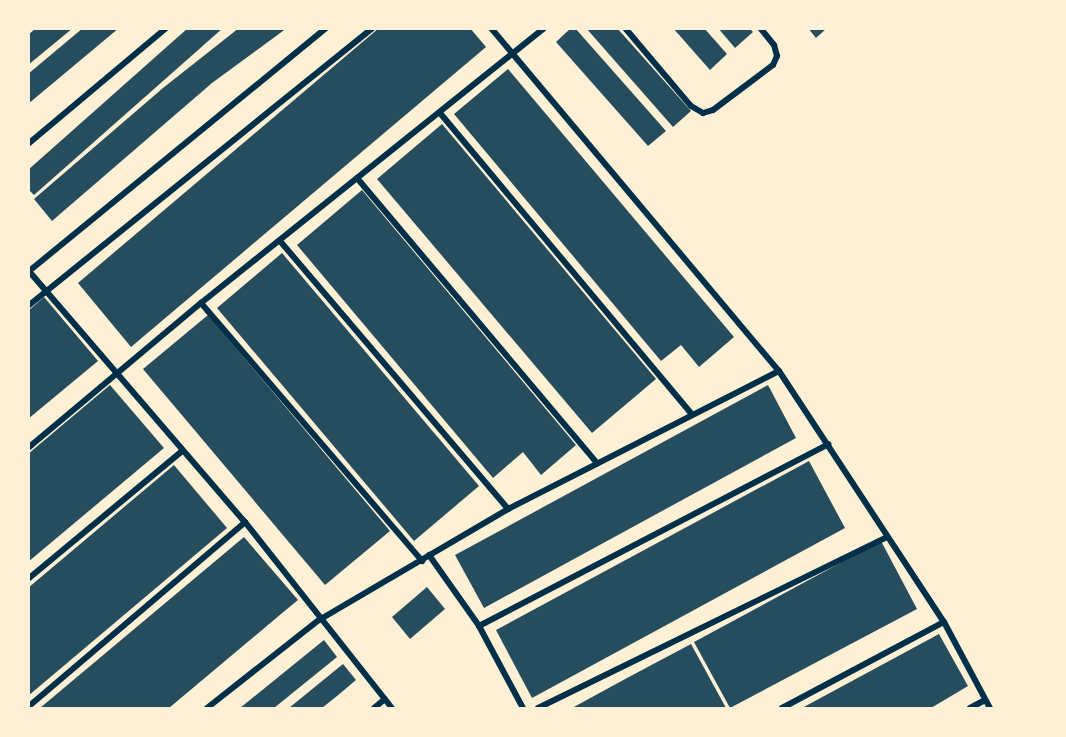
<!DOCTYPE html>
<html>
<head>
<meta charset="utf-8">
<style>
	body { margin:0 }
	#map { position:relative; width:1066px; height:737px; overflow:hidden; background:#fdf0d5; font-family:"Nunito Sans",sans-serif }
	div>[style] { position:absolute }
	.building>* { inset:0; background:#264d5e }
	.minor>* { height:6px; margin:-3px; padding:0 3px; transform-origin:3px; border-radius:3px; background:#003049 }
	span { translate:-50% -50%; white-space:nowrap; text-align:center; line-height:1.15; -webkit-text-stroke:5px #fdf0d5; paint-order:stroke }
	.frame { position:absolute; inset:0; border:30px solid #fdf0d5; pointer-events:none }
</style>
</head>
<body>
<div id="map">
	<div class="building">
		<div style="clip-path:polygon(36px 28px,73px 28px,28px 65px,28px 35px)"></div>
		<div style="clip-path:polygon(83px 28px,119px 28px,28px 104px,28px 74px)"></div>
		<div style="clip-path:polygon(188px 28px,223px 28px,34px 195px,28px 189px,28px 170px)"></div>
		<div style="clip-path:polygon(239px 28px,287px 28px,212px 83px,52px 221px,34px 199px,163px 88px)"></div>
		<div style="clip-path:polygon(379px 28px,470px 28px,486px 47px,131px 347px,78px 283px)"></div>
		<div style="clip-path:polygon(571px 28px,575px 28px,666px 131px,648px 146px,556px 42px)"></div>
		<div style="clip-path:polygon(586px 28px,617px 28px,691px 111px,673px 127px)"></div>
		<div style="clip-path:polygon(673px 28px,704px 28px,727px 54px,710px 70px)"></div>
		<div style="clip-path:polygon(718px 28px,749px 28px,753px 32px,735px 48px)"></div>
		<div style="clip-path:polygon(808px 28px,827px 28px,816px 38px)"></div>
		<div style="clip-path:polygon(508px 69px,734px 337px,699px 367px,681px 345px,661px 361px,454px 114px)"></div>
		<div style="clip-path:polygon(442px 124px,656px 379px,592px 433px,377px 179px)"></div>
		<div style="clip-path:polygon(362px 190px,576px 445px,541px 475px,523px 452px,493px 478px,297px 245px)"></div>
		<div style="clip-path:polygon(282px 253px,479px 486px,414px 541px,217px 308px)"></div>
		<div style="clip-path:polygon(44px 297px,98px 361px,28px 419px,28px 311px)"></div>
		<div style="clip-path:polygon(208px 315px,390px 531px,325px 585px,143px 369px)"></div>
		<div style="clip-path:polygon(110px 385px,164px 448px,28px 562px,28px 454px)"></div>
		<div style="clip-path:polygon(768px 385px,796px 438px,484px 608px,455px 555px)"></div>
		<div style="clip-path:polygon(809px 461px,845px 528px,532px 698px,496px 630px)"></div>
		<div style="clip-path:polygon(174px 465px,227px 528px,28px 696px,28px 588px)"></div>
		<div style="clip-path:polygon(244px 537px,298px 600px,281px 614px,169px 708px,40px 708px)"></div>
		<div style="clip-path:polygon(881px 541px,917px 609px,730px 708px,694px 642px)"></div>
		<div style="clip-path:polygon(427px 587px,445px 609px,410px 639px,392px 617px)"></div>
		<div style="clip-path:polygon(939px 634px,968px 686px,931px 708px,802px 708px)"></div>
		<div style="clip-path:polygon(324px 640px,337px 657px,274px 708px,240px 708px)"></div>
		<div style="clip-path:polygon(691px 644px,726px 708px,572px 708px,627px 678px)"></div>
		<div style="clip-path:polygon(343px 664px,356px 680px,337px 696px,322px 708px,289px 708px)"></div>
	</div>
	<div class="minor">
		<div style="left:491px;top:28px;width:448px;rotate:50deg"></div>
		<div style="left:779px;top:371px;width:300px;rotate:56.7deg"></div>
		<div style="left:944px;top:622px;width:98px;rotate:61.9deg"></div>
		<div style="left:625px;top:28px;width:102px;rotate:49.8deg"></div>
		<div style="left:691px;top:106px;width:14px;rotate:30deg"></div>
		<div style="left:703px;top:113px;width:10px;rotate:-17deg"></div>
		<div style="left:713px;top:110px;width:75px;rotate:-36.9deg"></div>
		<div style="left:773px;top:65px;width:10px;rotate:-66deg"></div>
		<div style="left:777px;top:56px;width:11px;rotate:-105deg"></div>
		<div style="left:774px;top:45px;width:22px;rotate:-129deg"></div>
		<div style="left:440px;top:113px;width:393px;rotate:50.1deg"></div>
		<div style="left:28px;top:144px;width:180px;rotate:-40deg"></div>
		<div style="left:357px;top:178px;width:373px;rotate:49.9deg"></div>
		<div style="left:280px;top:241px;width:352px;rotate:49.6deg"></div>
		<div style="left:28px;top:270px;width:333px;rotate:49.3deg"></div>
		<div style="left:245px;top:522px;width:237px;rotate:51.7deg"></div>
		<div style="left:28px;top:272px;width:385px;rotate:-39.3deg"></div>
		<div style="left:201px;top:303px;width:340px;rotate:49.4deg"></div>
		<div style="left:28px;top:306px;width:443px;rotate:-38.9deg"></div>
		<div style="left:28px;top:448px;width:226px;rotate:-40deg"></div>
		<div style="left:201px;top:303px;width:440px;rotate:-38.7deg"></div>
		<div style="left:429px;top:555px;width:87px;rotate:54.8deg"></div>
		<div style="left:479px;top:626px;width:93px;rotate:61.8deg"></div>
		<div style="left:28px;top:579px;width:199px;rotate:-39.7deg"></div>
		<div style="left:479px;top:626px;width:394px;rotate:-27.5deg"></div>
		<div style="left:28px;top:707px;width:285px;rotate:-40.4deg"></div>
		<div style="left:207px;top:708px;width:142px;rotate:-38.2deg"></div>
		<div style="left:319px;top:620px;width:219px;rotate:-30.4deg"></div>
		<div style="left:508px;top:509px;width:304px;rotate:-27deg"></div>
		<div style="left:374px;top:708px;width:14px;rotate:-39deg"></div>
		<div style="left:538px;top:708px;width:389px;rotate:-26.1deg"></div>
		<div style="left:782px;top:708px;width:183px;rotate:-28deg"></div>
		<div style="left:970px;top:708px;width:17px;rotate:-28deg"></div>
	</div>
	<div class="frame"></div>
</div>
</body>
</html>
